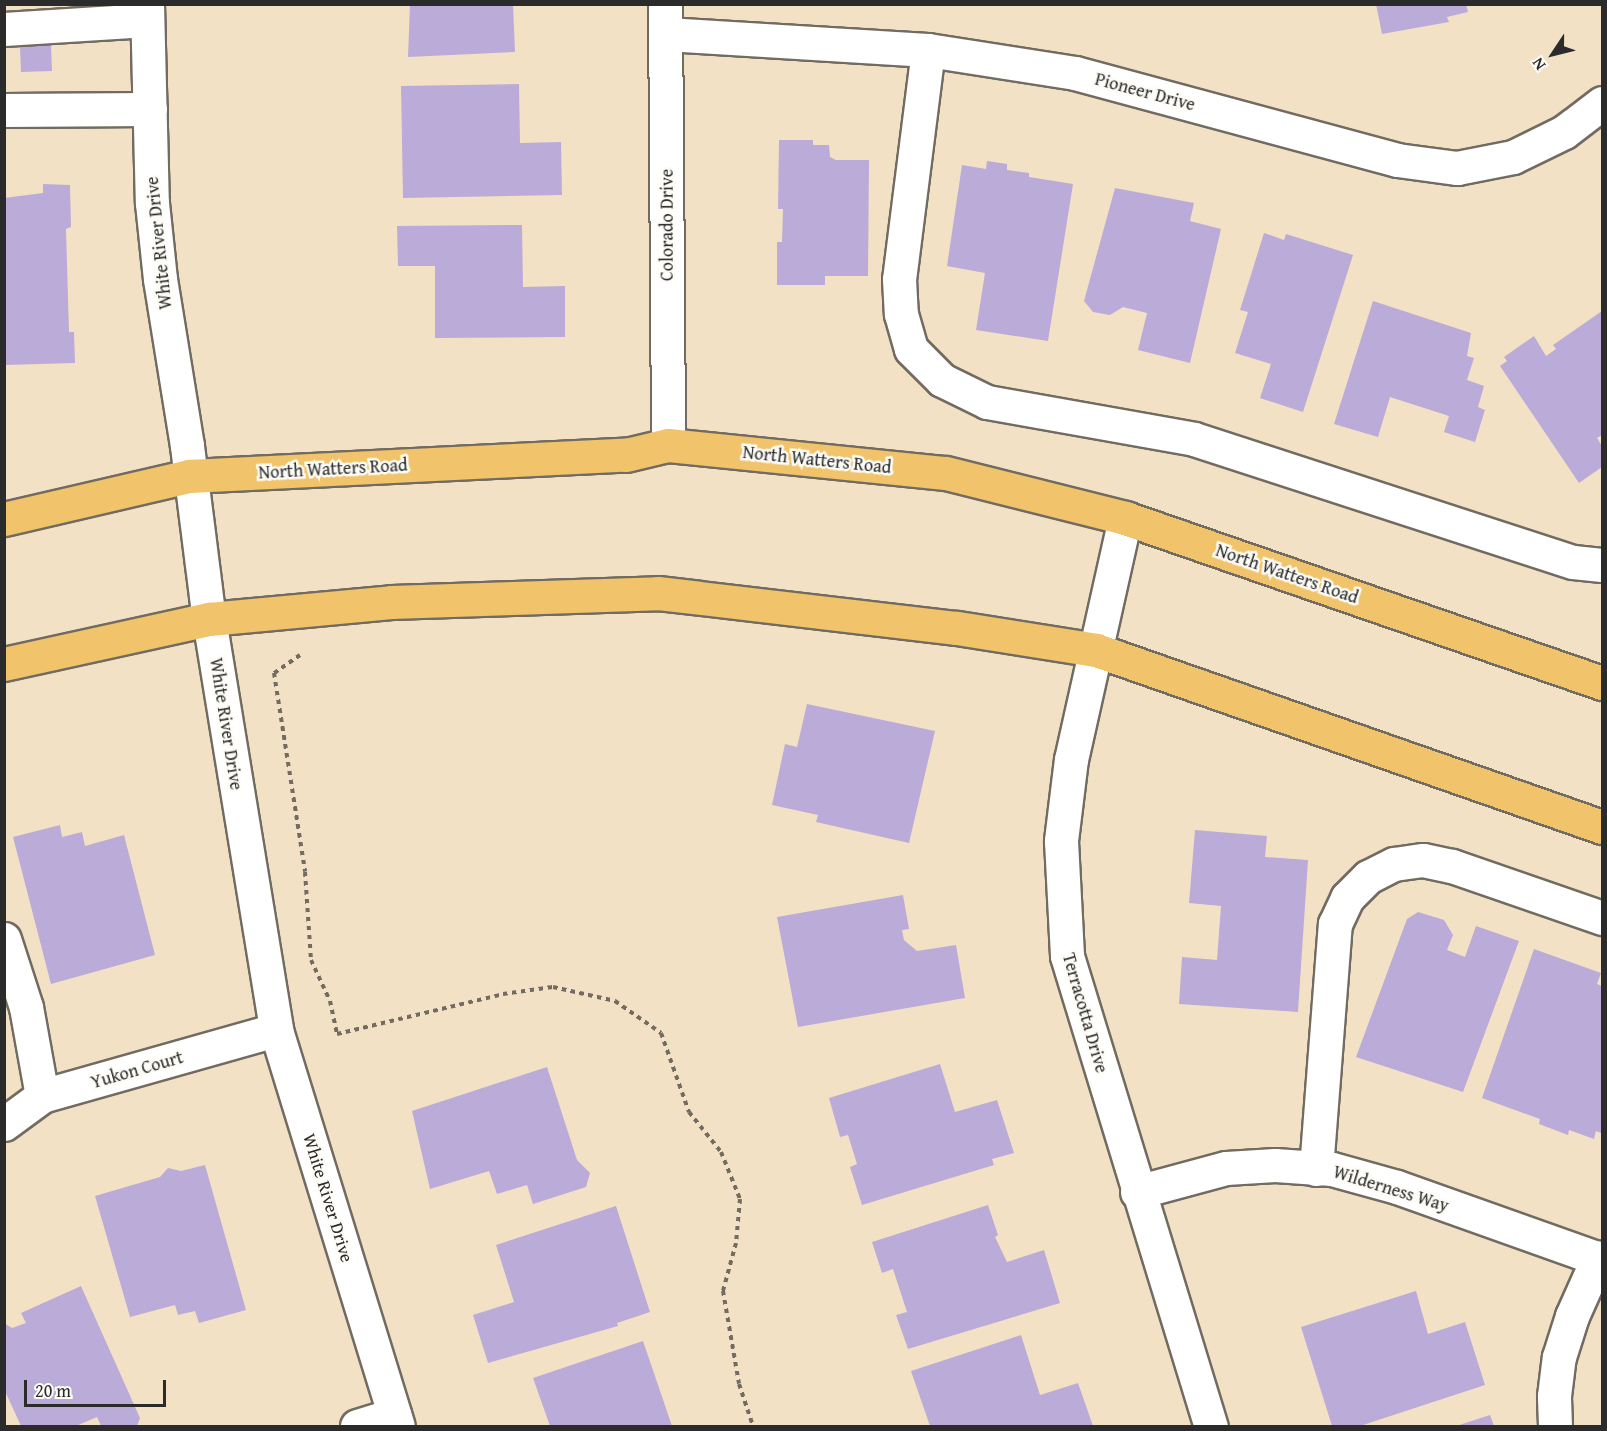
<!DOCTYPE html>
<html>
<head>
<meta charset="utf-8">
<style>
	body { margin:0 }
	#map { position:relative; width:1607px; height:1431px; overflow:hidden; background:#f3e1c5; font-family:"Gentium Book Plus",serif }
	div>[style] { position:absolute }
	.building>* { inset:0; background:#baabd9 }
	.path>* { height:4px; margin-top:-2px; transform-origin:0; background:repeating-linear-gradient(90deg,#716b61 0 4.5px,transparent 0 9px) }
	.roads { filter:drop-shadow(2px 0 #716b61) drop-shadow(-2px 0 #716b61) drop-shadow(0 2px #716b61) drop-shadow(0 -2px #716b61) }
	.minor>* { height:33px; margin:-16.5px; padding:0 16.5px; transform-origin:16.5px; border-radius:16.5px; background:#fff }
	.major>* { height:33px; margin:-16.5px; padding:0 16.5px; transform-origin:16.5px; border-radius:16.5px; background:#f1c36a }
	span { translate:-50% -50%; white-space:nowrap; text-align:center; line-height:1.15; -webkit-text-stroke:5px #fdfcf7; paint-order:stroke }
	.street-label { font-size:18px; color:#2b2b2b }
	.frame { position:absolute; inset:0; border:6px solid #2b2b2b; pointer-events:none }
	.north { position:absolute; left:1523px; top:24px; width:60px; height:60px; -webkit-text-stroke:4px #fdfcf7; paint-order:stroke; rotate:235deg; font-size:16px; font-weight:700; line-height:24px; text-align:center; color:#2b2b2b }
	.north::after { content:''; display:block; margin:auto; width:21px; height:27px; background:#2b2b2b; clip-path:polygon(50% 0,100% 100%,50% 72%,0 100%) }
	.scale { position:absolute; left:24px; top:1380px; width:142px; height:27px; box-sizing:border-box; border:3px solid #2b2b2b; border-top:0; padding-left:8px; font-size:18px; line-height:21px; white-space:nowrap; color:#2b2b2b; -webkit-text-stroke:4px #fdfcf7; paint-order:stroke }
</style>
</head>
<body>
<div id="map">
	<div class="building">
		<div style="clip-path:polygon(410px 4px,513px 4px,515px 52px,408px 57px)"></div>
		<div style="clip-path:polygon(1376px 4px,1466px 4px,1468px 12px,1447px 17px,1449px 22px,1382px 34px)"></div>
		<div style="clip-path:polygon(51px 45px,52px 71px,21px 72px,20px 46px)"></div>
		<div style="clip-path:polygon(519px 84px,520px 143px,561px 142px,562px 195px,403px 198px,401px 86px)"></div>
		<div style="clip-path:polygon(779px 140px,813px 140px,813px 145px,829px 145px,830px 157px,836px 160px,869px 160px,868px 276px,825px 276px,825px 285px,777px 285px,777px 242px,782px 242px,783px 209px,778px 209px)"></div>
		<div style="clip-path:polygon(987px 161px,1007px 164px,1007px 170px,1029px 173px,1029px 177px,1073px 184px,1048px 341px,976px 330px,985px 273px,947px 266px,962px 165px,986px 169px)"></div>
		<div style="clip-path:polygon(43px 184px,70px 185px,71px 227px,66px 229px,69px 332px,74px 332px,75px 363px,4px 365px,4px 198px,43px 193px)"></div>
		<div style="clip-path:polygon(1115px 188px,1194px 203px,1190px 221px,1221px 229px,1190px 363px,1138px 350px,1147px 313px,1123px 307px,1110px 315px,1093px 312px,1084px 301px)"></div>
		<div style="clip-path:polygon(522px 225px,523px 287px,565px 286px,565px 337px,435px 338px,435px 266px,398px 266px,397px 226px)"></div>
		<div style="clip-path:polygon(1264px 233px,1284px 240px,1286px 234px,1353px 255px,1303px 412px,1260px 398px,1271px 364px,1235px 353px,1248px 312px,1240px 310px)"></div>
		<div style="clip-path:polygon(1373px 301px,1471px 333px,1467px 356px,1474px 358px,1467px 380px,1484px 386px,1478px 407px,1485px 410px,1475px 442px,1444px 432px,1449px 416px,1390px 397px,1378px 437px,1334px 424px)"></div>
		<div style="clip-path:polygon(1602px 311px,1602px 435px,1597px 438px,1602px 446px,1602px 467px,1579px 483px,1500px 366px,1507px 361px,1504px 357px,1534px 336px,1546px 356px,1556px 349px,1553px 345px)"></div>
		<div style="clip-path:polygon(807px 704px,935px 731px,909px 843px,816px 822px,818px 815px,772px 805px,785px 744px,797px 747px)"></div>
		<div style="clip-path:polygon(60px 825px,62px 837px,82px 832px,85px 846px,124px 835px,155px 955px,51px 984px,13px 837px)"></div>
		<div style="clip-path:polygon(1195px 830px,1267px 836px,1265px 857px,1308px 860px,1298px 1012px,1179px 1004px,1182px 957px,1217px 960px,1221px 906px,1189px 903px)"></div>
		<div style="clip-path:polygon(903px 895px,909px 929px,902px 930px,904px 940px,917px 951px,956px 945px,965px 998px,798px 1027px,777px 917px)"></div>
		<div style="clip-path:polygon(1418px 912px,1444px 920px,1453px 935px,1447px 950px,1465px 957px,1476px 926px,1519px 941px,1463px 1092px,1356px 1057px,1407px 919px)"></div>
		<div style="clip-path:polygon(1534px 949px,1601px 973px,1597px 984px,1602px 986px,1602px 1129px,1601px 1133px,1596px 1131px,1594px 1139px,1569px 1130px,1568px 1135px,1539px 1124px,1540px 1119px,1482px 1098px)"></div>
		<div style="clip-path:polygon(940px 1064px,955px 1112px,997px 1100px,1014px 1153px,992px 1159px,994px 1165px,862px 1205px,850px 1167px,857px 1164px,848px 1135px,840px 1137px,829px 1098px)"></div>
		<div style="clip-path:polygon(547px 1067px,577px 1160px,590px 1173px,586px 1187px,533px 1204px,527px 1185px,497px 1194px,489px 1171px,430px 1189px,412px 1111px)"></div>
		<div style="clip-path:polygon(205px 1165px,246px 1310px,199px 1323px,195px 1311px,178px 1315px,175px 1305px,130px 1317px,95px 1196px,160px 1177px,168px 1168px,181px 1171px)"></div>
		<div style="clip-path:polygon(988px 1205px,998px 1235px,995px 1237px,1007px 1262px,1044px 1250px,1060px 1303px,908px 1349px,896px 1315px,907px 1312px,893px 1269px,882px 1273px,872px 1242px)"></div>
		<div style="clip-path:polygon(616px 1206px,650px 1312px,617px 1323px,618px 1326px,488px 1363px,473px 1315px,514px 1302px,496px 1245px)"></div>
		<div style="clip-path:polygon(81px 1286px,140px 1418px,137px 1426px,101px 1426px,97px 1417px,76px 1426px,21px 1426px,4px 1389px,4px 1323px,12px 1328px,26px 1323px,21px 1313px)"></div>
		<div style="clip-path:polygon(1416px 1291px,1428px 1334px,1465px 1322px,1485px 1385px,1360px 1426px,1332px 1426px,1301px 1327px)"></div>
		<div style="clip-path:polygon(1021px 1335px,1040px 1395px,1078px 1383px,1093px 1426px,930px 1426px,911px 1371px)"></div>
		<div style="clip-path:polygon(643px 1341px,672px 1426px,550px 1426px,533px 1378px)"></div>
		<div style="clip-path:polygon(1490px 1415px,1494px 1426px,1456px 1426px)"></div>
	</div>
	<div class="path">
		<div style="left:300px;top:655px;width:32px;rotate:145deg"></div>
		<div style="left:274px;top:673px;width:201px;rotate:81.1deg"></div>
		<div style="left:305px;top:872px;width:88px;rotate:86.1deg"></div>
		<div style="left:311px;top:960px;width:45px;rotate:65.1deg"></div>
		<div style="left:330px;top:1001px;width:34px;rotate:78deg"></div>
		<div style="left:337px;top:1034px;width:171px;rotate:-13.5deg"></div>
		<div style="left:503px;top:994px;width:50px;rotate:-8deg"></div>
		<div style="left:553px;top:987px;width:64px;rotate:12.7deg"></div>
		<div style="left:615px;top:1001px;width:56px;rotate:34.8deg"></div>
		<div style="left:661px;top:1033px;width:84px;rotate:70.5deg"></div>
		<div style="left:689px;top:1112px;width:51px;rotate:51.3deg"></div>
		<div style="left:721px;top:1152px;width:51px;rotate:68deg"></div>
		<div style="left:740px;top:1199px;width:44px;rotate:95.2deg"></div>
		<div style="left:736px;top:1243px;width:50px;rotate:105.2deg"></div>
		<div style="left:723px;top:1291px;width:94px;rotate:80.2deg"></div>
		<div style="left:739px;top:1384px;width:44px;rotate:71.6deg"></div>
	</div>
	<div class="roads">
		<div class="minor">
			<div style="left:147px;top:4px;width:199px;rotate:88.6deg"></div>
			<div style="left:152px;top:203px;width:76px;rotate:84deg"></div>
			<div style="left:160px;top:279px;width:169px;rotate:80.8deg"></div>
			<div style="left:187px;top:446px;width:174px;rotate:82.8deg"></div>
			<div style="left:209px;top:619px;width:416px;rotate:80.7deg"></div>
			<div style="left:276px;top:1030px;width:414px;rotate:72.9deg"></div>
			<div style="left:665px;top:4px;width:441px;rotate:89.6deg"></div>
			<div style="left:4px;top:29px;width:143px;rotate:-3.6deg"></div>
			<div style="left:666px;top:34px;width:262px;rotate:3.5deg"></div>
			<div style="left:928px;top:50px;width:149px;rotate:8.9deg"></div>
			<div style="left:1075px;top:73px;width:334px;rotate:15.1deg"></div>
			<div style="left:1397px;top:160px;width:61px;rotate:7.6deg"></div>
			<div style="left:1457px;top:168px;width:57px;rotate:-11.1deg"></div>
			<div style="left:1513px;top:157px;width:57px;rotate:-26.1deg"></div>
			<div style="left:1564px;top:132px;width:48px;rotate:-37.3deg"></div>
			<div style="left:928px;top:50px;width:231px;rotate:97.2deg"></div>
			<div style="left:899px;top:279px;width:35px;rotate:87deg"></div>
			<div style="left:901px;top:314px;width:36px;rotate:74deg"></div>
			<div style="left:911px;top:349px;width:44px;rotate:45deg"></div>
			<div style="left:942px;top:380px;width:50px;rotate:26.1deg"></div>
			<div style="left:987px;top:402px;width:210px;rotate:10.1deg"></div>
			<div style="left:1194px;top:439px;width:398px;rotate:18deg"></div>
			<div style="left:1573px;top:562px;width:29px;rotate:6deg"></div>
			<div style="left:4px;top:110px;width:146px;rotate:-0.4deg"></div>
			<div style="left:1125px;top:518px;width:247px;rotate:102.6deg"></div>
			<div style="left:1071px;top:759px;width:83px;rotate:97deg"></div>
			<div style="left:1061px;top:841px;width:115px;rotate:87deg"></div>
			<div style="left:1067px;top:956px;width:492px;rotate:73deg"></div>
			<div style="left:4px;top:939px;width:71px;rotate:72.1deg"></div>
			<div style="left:26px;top:1007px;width:90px;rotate:79.8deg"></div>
			<div style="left:4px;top:1124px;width:47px;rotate:-36.4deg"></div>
			<div style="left:42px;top:1096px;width:243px;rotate:-15.8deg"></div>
			<div style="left:1316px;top:1169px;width:246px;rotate:-85.6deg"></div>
			<div style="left:1335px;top:924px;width:29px;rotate:-65deg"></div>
			<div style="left:1347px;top:898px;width:30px;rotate:-45deg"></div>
			<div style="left:1368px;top:877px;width:29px;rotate:-27deg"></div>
			<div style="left:1394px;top:864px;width:29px;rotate:-8deg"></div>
			<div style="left:1423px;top:860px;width:30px;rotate:12deg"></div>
			<div style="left:1452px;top:866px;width:159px;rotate:19.1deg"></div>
			<div style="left:1137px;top:1192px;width:92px;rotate:-15.1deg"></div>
			<div style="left:1226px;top:1168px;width:49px;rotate:-3.5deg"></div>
			<div style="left:1275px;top:1165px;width:57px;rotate:4deg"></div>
			<div style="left:1332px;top:1169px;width:67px;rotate:15.5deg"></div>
			<div style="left:1397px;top:1187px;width:218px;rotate:19.6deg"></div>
			<div style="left:357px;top:1426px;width:39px;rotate:-17deg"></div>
			<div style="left:1555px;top:1426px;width:30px;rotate:-92deg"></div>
			<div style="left:1554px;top:1396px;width:39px;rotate:-83deg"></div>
			<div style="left:1559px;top:1357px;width:43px;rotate:-72.4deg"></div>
			<div style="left:1572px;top:1316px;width:64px;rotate:-65.9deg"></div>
		</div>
		<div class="major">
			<div style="left:4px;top:519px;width:190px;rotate:-13.1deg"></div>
			<div style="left:189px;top:476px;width:438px;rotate:-2.8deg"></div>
			<div style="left:626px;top:455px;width:43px;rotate:-13.4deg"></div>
			<div style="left:668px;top:445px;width:279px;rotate:5.8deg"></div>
			<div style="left:946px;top:473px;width:185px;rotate:14.1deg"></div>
			<div style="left:1125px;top:518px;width:505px;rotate:19.08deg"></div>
			<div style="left:4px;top:664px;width:210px;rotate:-12.4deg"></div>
			<div style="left:209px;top:619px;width:183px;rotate:-5.3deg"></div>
			<div style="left:391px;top:602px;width:267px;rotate:-1.9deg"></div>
			<div style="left:658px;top:593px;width:301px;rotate:6.7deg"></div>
			<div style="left:957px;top:628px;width:141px;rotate:9deg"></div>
			<div style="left:1096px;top:650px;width:536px;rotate:19.28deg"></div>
		</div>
	</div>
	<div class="street-label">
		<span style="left:1145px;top:92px;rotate:15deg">Pioneer Drive</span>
		<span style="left:667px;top:225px;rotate:-90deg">Colorado Drive</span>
		<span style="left:159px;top:243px;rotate:-96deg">White River Drive</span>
		<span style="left:817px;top:460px;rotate:6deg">North Watters Road</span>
		<span style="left:333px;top:469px;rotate:-3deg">North Watters Road</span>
		<span style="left:1287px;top:574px;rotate:19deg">North Watters Road</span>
		<span style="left:226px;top:724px;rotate:81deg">White River Drive</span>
		<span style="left:1085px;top:1013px;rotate:74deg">Terracotta Drive</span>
		<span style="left:137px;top:1070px;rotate:-16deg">Yukon Court</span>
		<span style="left:1391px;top:1189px;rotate:17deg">Wilderness Way</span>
		<span style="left:328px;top:1198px;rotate:73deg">White River Drive</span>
	</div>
	<div class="frame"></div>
	<div class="north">N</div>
	<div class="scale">20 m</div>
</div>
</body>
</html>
